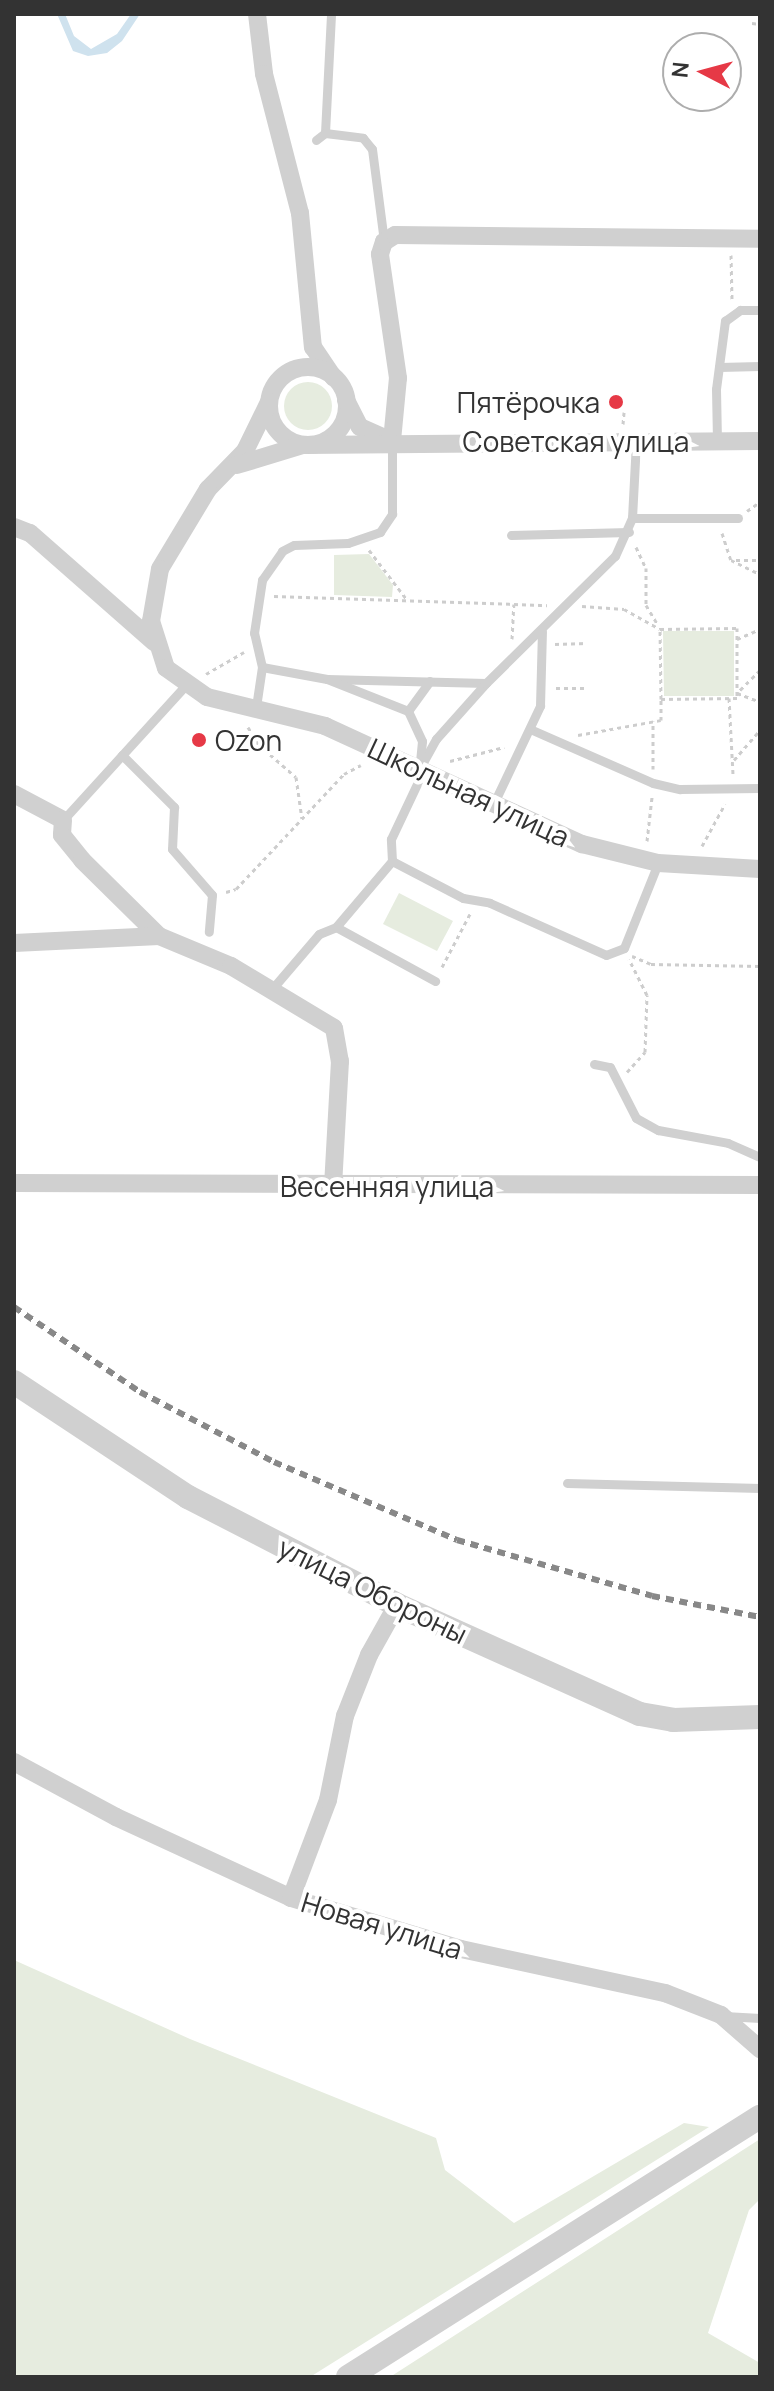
<!DOCTYPE html>
<html>
<head>
<meta charset="utf-8">
<style>
	body { margin:0 }
	#map { position:relative; width:774px; height:2391px; overflow:hidden; background:#fff; font-family:Manrope,sans-serif }
	div>[style] { position:absolute }
	.green>* { inset:0; background:#e6ecdf }
	.round { border-radius:50% }
	.water>* { inset:0; background:#cfe2ee }
	.path>* { height:3px; margin-top:-1.5px; transform-origin:0; background:repeating-linear-gradient(90deg,#cdcdcd 0 4px,transparent 0 8px) }
	.service>* { height:9px; margin:-4.5px; padding:0 4.5px; transform-origin:4.5px; border-radius:4.5px; background:#d0d0d0 }
	.minor>* { height:18px; margin:-9px; padding:0 9px; transform-origin:9px; border-radius:9px; background:#d0d0d0 }
	.minor>.ring { margin:-9px; padding:0; box-sizing:content-box; background:none; border:18px solid #d0d0d0; border-radius:50% }
	.tertiary>* { height:24px; margin:-12px; padding:0 12px; transform-origin:12px; border-radius:12px; background:#d0d0d0 }
	.rail>* { height:6px; margin-top:-3px; transform-origin:0; background:repeating-linear-gradient(90deg,#888 0 8px,transparent 0 14px) }
	.dots>* { width:22px; height:22px; translate:-50% -50%; box-sizing:border-box; border:4px solid #fff; border-radius:50% }
	span { translate:-50% -50%; white-space:nowrap; text-align:center; line-height:1.15; -webkit-text-stroke:8px #fff; paint-order:stroke }
	.poi-label { font-size:28px; color:#333 }
	.right { translate:-100% -50%; text-align:right }
	.left { translate:0 -50%; text-align:left }
	.street-label { font-size:28px; color:#333 }
	.frame { position:absolute; inset:0; border:16px solid #333; pointer-events:none }
	.north { position:absolute; left:662px; top:32px; width:80px; height:80px; box-sizing:border-box; background:#fff; border:2px solid #adadad; border-radius:50%; rotate:276deg; font-size:22px; font-weight:700; line-height:32px; text-align:center; color:#333 }
	.north::after { content:''; display:block; margin:auto; width:28px; height:36px; background:#e63946; clip-path:polygon(50% 0,100% 100%,50% 72%,0 100%) }
</style>
</head>
<body>
<div id="map">
	<div class="green">
		<div class="round" style="left:284px;top:382px;width:48px;height:48px"></div>
		<div style="clip-path:polygon(369px 554px,393px 585px,392px 597px,334px 595px,334px 555px)"></div>
		<div style="clip-path:polygon(663px 631px,734px 631px,734px 696px,664px 696px)"></div>
		<div style="clip-path:polygon(399px 893px,453px 921px,437px 951px,383px 924px)"></div>
		<div style="clip-path:polygon(14px 1960px,190px 2039px,436px 2138px,445px 2170px,514px 2223px,684px 2123px,709px 2127px,310px 2377px,14px 2377px)"></div>
		<div style="clip-path:polygon(760px 2139px,760px 2199px,749px 2210px,708px 2333px,760px 2363px,760px 2377px,390px 2377px)"></div>
	</div>
	<div class="water">
		<div style="clip-path:polygon(57px 14px,65px 14px,74px 36px,91px 49px,117px 34px,131px 14px,140px 14px,122px 41px,107px 53px,88px 56px,73px 51px)"></div>
	</div>
	<div class="path">
		<div style="left:752px;top:23px;width:8px;rotate:7deg"></div>
		<div style="left:731px;top:255px;width:44px;rotate:88.7deg"></div>
		<div style="left:623px;top:424px;width:12px;rotate:-85deg"></div>
		<div style="left:747px;top:511px;width:16px;rotate:-35deg"></div>
		<div style="left:722px;top:533px;width:28px;rotate:72deg"></div>
		<div style="left:731px;top:560px;width:32px;rotate:26deg"></div>
		<div style="left:636px;top:547px;width:23px;rotate:65deg"></div>
		<div style="left:646px;top:568px;width:37px;rotate:90deg"></div>
		<div style="left:646px;top:605px;width:23px;rotate:59deg"></div>
		<div style="left:369px;top:550px;width:64px;rotate:52.6deg"></div>
		<div style="left:736px;top:560px;width:24px"></div>
		<div style="left:274px;top:596px;width:240px;rotate:1.9deg"></div>
		<div style="left:582px;top:606px;width:42px;rotate:4.1deg"></div>
		<div style="left:624px;top:609px;width:41px;rotate:29.1deg"></div>
		<div style="left:737px;top:628px;width:70px;rotate:90deg"></div>
		<div style="left:737px;top:698px;width:76px;rotate:179.2deg"></div>
		<div style="left:661px;top:699px;width:70px;rotate:-90.8deg"></div>
		<div style="left:660px;top:629px;width:77px;rotate:-0.7deg"></div>
		<div style="left:512px;top:639px;width:35px;rotate:-87deg"></div>
		<div style="left:514px;top:604px;width:33px;rotate:2deg"></div>
		<div style="left:737px;top:639px;width:25px;rotate:-23deg"></div>
		<div style="left:555px;top:644px;width:32px;rotate:-2deg"></div>
		<div style="left:760px;top:670px;width:33px;rotate:135deg"></div>
		<div style="left:737px;top:693px;width:25px;rotate:21deg"></div>
		<div style="left:206px;top:674px;width:44px;rotate:-30.1deg"></div>
		<div style="left:556px;top:688px;width:32px"></div>
		<div style="left:729px;top:698px;width:77px;rotate:87deg"></div>
		<div style="left:248px;top:727px;width:20px;rotate:60deg"></div>
		<div style="left:258px;top:744px;width:50px;rotate:41deg"></div>
		<div style="left:296px;top:777px;width:42px;rotate:81.9deg"></div>
		<div style="left:578px;top:735px;width:84px;rotate:-10.2deg"></div>
		<div style="left:661px;top:720px;width:20px;rotate:-90deg"></div>
		<div style="left:734px;top:760px;width:40px;rotate:-49deg"></div>
		<div style="left:450px;top:761px;width:56px;rotate:-14.5deg"></div>
		<div style="left:653px;top:769px;width:48px;rotate:-90deg"></div>
		<div style="left:647px;top:841px;width:44px;rotate:-83.5deg"></div>
		<div style="left:702px;top:846px;width:48px;rotate:-61.3deg"></div>
		<div style="left:226px;top:892px;width:10px;rotate:-17deg"></div>
		<div style="left:236px;top:889px;width:158px;rotate:-46.8deg"></div>
		<div style="left:344px;top:774px;width:19px;rotate:-28deg"></div>
		<div style="left:632px;top:956px;width:21px;rotate:23deg"></div>
		<div style="left:651px;top:964px;width:109px;rotate:1.1deg"></div>
		<div style="left:442px;top:967px;width:60px;rotate:-62.2deg"></div>
		<div style="left:627px;top:1072px;width:27px;rotate:-48deg"></div>
		<div style="left:645px;top:1052px;width:57px;rotate:-88deg"></div>
		<div style="left:647px;top:995px;width:40px;rotate:-116.6deg"></div>
	</div>
	<div class="service">
		<div style="left:325px;top:133px;width:119px;rotate:-87.1deg"></div>
		<div style="left:316px;top:140px;width:11px;rotate:-38deg"></div>
		<div style="left:325px;top:133px;width:38px;rotate:7deg"></div>
		<div style="left:363px;top:138px;width:14px;rotate:51deg"></div>
		<div style="left:372px;top:149px;width:94px;rotate:82.6deg"></div>
		<div style="left:719px;top:367px;width:41px;rotate:-1.4deg"></div>
		<div style="left:717px;top:441px;width:52px;rotate:-91.1deg"></div>
		<div style="left:716px;top:389px;width:69px;rotate:-82.5deg"></div>
		<div style="left:725px;top:321px;width:19px;rotate:-36deg"></div>
		<div style="left:740px;top:310px;width:20px"></div>
		<div style="left:632px;top:518px;width:106px"></div>
		<div style="left:511px;top:535px;width:118px;rotate:-1.5deg"></div>
		<div style="left:262px;top:667px;width:66px;rotate:10.5deg"></div>
		<div style="left:327px;top:679px;width:159px;rotate:1.4deg"></div>
		<div style="left:256px;top:707px;width:40px;rotate:-81.5deg"></div>
		<div style="left:262px;top:667px;width:35px;rotate:-103deg"></div>
		<div style="left:254px;top:633px;width:54px;rotate:-81.4deg"></div>
		<div style="left:262px;top:580px;width:35px;rotate:-55deg"></div>
		<div style="left:282px;top:551px;width:13px;rotate:-27deg"></div>
		<div style="left:294px;top:545px;width:54px;rotate:-2.1deg"></div>
		<div style="left:348px;top:543px;width:34px;rotate:-19deg"></div>
		<div style="left:380px;top:532px;width:22px;rotate:-56deg"></div>
		<div style="left:392px;top:514px;width:73px;rotate:-90deg"></div>
		<div style="left:408px;top:711px;width:37px;rotate:-54deg"></div>
		<div style="left:530px;top:729px;width:134px;rotate:23.7deg"></div>
		<div style="left:653px;top:783px;width:28px;rotate:13deg"></div>
		<div style="left:680px;top:789px;width:80px;rotate:-0.7deg"></div>
		<div style="left:122px;top:755px;width:74px;rotate:45deg"></div>
		<div style="left:174px;top:807px;width:42px;rotate:92.7deg"></div>
		<div style="left:172px;top:849px;width:61px;rotate:49deg"></div>
		<div style="left:212px;top:895px;width:37px;rotate:95deg"></div>
		<div style="left:421px;top:766px;width:31px;rotate:-61deg"></div>
		<div style="left:436px;top:739px;width:75px;rotate:-48.2deg"></div>
		<div style="left:486px;top:683px;width:181px;rotate:-44.6deg"></div>
		<div style="left:615px;top:556px;width:42px;rotate:-65.9deg"></div>
		<div style="left:632px;top:518px;width:77px;rotate:-87deg"></div>
		<div style="left:493px;top:805px;width:110px;rotate:-64.6deg"></div>
		<div style="left:540px;top:706px;width:75px;rotate:-88.5deg"></div>
		<div style="left:63px;top:820px;width:181px;rotate:-47.7deg"></div>
		<div style="left:392px;top:861px;width:80px;rotate:27.5deg"></div>
		<div style="left:463px;top:898px;width:27px;rotate:10deg"></div>
		<div style="left:490px;top:903px;width:127px;rotate:24.1deg"></div>
		<div style="left:606px;top:955px;width:19px;rotate:-21deg"></div>
		<div style="left:624px;top:948px;width:92px;rotate:-68.2deg"></div>
		<div style="left:336px;top:927px;width:113px;rotate:28.6deg"></div>
		<div style="left:272px;top:989px;width:72px;rotate:-49.5deg"></div>
		<div style="left:319px;top:934px;width:18px;rotate:-22deg"></div>
		<div style="left:336px;top:927px;width:87px;rotate:-49.7deg"></div>
		<div style="left:392px;top:861px;width:22px;rotate:-93deg"></div>
		<div style="left:391px;top:839px;width:63px;rotate:-64.7deg"></div>
		<div style="left:418px;top:782px;width:41px;rotate:-84.4deg"></div>
		<div style="left:422px;top:741px;width:33px;rotate:-115deg"></div>
		<div style="left:408px;top:711px;width:87px;rotate:-158.4deg"></div>
		<div style="left:594px;top:1064px;width:16px;rotate:11deg"></div>
		<div style="left:610px;top:1067px;width:57px;rotate:63deg"></div>
		<div style="left:636px;top:1118px;width:25px;rotate:29deg"></div>
		<div style="left:658px;top:1130px;width:71px;rotate:10.5deg"></div>
		<div style="left:728px;top:1143px;width:35px;rotate:24deg"></div>
		<div style="left:567px;top:1483px;width:193px;rotate:1.5deg"></div>
		<div style="left:724px;top:2016px;width:36px;rotate:3deg"></div>
	</div>
	<div class="minor">
		<div style="left:257px;top:14px;width:60px;rotate:83.3deg"></div>
		<div style="left:264px;top:74px;width:144px;rotate:75.5deg"></div>
		<div style="left:300px;top:213px;width:135px;rotate:84.5deg"></div>
		<div style="left:313px;top:347px;width:37px;rotate:56deg"></div>
		<div class="ring" style="left:269px;top:367px;width:60px;height:60px"></div>
		<div style="left:346px;top:400px;width:30px;rotate:63deg"></div>
		<div style="left:360px;top:427px;width:32px;rotate:24deg"></div>
		<div style="left:269px;top:402px;width:55px;rotate:116.1deg"></div>
		<div style="left:245px;top:451px;width:53px;rotate:134.2deg"></div>
		<div style="left:208px;top:489px;width:93px;rotate:121deg"></div>
		<div style="left:160px;top:569px;width:53px;rotate:99.8deg"></div>
		<div style="left:151px;top:621px;width:49px;rotate:72.3deg"></div>
		<div style="left:166px;top:668px;width:50px;rotate:35.3deg"></div>
		<div style="left:207px;top:697px;width:122px;rotate:13.8deg"></div>
		<div style="left:325px;top:726px;width:283px;rotate:24.7deg"></div>
		<div style="left:582px;top:844px;width:78px;rotate:14deg"></div>
		<div style="left:658px;top:863px;width:102px;rotate:3.4deg"></div>
		<div style="left:392px;top:441px;width:63px;rotate:-84.6deg"></div>
		<div style="left:398px;top:378px;width:125px;rotate:-98.3deg"></div>
		<div style="left:380px;top:254px;width:13px;rotate:-72deg"></div>
		<div style="left:384px;top:242px;width:13px;rotate:-32deg"></div>
		<div style="left:395px;top:235px;width:365px;rotate:0.6deg"></div>
		<div style="left:237px;top:465px;width:69px;rotate:-16.9deg"></div>
		<div style="left:303px;top:445px;width:457px;rotate:-0.5deg"></div>
		<div style="left:14px;top:527px;width:17px;rotate:21deg"></div>
		<div style="left:30px;top:533px;width:165px;rotate:41.3deg"></div>
		<div style="left:14px;top:794px;width:55px;rotate:28deg"></div>
		<div style="left:63px;top:820px;width:15px;rotate:94deg"></div>
		<div style="left:62px;top:835px;width:32px;rotate:51deg"></div>
		<div style="left:82px;top:860px;width:108px;rotate:44.6deg"></div>
		<div style="left:159px;top:936px;width:78px;rotate:22.6deg"></div>
		<div style="left:231px;top:966px;width:120px;rotate:31deg"></div>
		<div style="left:334px;top:1028px;width:34px;rotate:80deg"></div>
		<div style="left:340px;top:1061px;width:125px;rotate:93.2deg"></div>
		<div style="left:14px;top:943px;width:145px;rotate:-2.8deg"></div>
		<div style="left:14px;top:1183px;width:746px;rotate:0.15deg"></div>
		<div style="left:14px;top:1762px;width:116px;rotate:28.3deg"></div>
		<div style="left:116px;top:1817px;width:193px;rotate:24.8deg"></div>
		<div style="left:291px;top:1898px;width:177px;rotate:16.7deg"></div>
		<div style="left:461px;top:1949px;width:209px;rotate:12.2deg"></div>
		<div style="left:665px;top:1993px;width:60px;rotate:21.4deg"></div>
		<div style="left:721px;top:2015px;width:52px;rotate:41.1deg"></div>
		<div style="left:291px;top:1898px;width:105px;rotate:-69.3deg"></div>
		<div style="left:328px;top:1800px;width:86px;rotate:-78.6deg"></div>
		<div style="left:345px;top:1716px;width:66px;rotate:-68.5deg"></div>
		<div style="left:369px;top:1655px;width:57px;rotate:-60.8deg"></div>
	</div>
	<div class="tertiary">
		<div style="left:14px;top:1382px;width:209px;rotate:33.5deg"></div>
		<div style="left:188px;top:1497px;width:235px;rotate:27.3deg"></div>
		<div style="left:397px;top:1605px;width:266px;rotate:24.2deg"></div>
		<div style="left:640px;top:1714px;width:34px;rotate:10deg"></div>
		<div style="left:673px;top:1720px;width:87px;rotate:-2deg"></div>
		<div style="left:348px;top:2377px;width:487px;rotate:-32.3deg"></div>
	</div>
	<div class="rail">
		<div style="left:14px;top:1307px;width:152px;rotate:34deg"></div>
		<div style="left:140px;top:1392px;width:151px;rotate:27.6deg"></div>
		<div style="left:274px;top:1462px;width:199px;rotate:23.1deg"></div>
		<div style="left:457px;top:1540px;width:203px;rotate:16deg"></div>
		<div style="left:652px;top:1596px;width:110px;rotate:11deg"></div>
	</div>
	<div class="dots">
		<div style="left:616px;top:402px;background:#e63946"></div>
		<div style="left:199px;top:740px;background:#e63946"></div>
	</div>
	<div class="poi-label">
		<span class="right" style="left:600px;top:402px">Пятёрочка</span>
		<span class="left" style="left:215px;top:740px">Ozon</span>
	</div>
	<div class="street-label">
		<span style="left:576px;top:441px">Советская улица</span>
		<span style="left:469px;top:792px;rotate:25deg">Школьная улица</span>
		<span style="left:387px;top:1186px">Весенняя улица</span>
		<span style="left:373px;top:1590px;rotate:26deg">улица Обороны</span>
		<span style="left:382px;top:1925px;rotate:17deg">Новая улица</span>
	</div>
	<div class="frame"></div>
	<div class="north">N</div>
</div>
</body>
</html>
